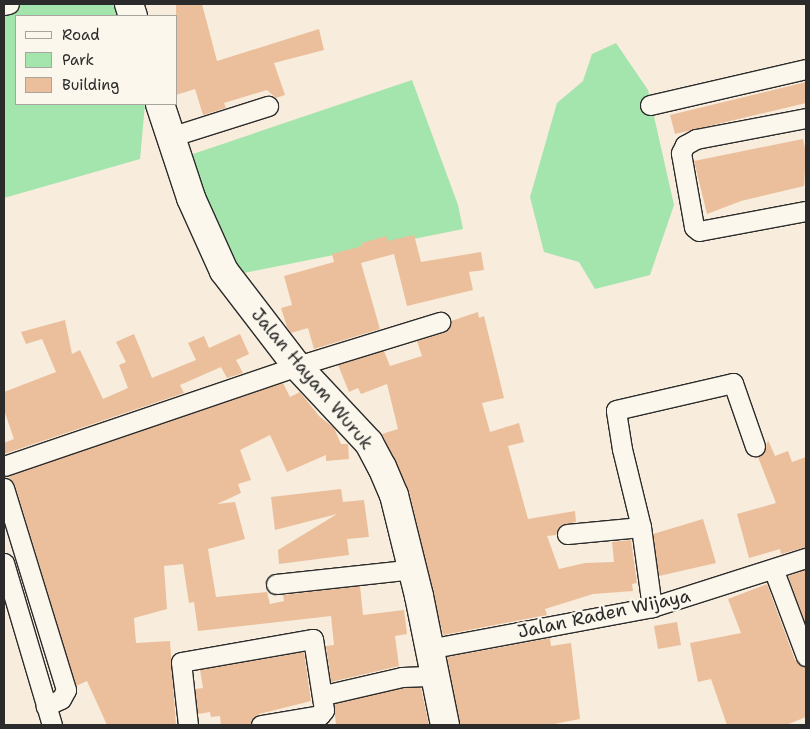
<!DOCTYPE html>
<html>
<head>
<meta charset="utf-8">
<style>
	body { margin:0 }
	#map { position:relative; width:810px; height:729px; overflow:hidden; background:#f8ecdc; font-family:"Shantell Sans",sans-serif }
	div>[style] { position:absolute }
	.green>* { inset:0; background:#a4e4ad }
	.building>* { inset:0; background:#ebbf9b }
	.roads { filter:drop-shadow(1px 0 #2b2b2b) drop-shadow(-1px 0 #2b2b2b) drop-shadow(0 1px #2b2b2b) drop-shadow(0 -1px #2b2b2b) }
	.street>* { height:19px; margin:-9.5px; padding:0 9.5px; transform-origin:9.5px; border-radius:9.5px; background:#fbf7ec }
	.secondary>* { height:28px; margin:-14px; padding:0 14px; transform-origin:14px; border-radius:14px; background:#fbf7ec }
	span { translate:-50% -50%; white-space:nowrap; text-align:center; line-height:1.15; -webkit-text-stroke:4.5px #fbf7ec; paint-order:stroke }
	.street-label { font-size:18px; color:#2b2b2b }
	.frame { position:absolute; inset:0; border:5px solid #2b2b2b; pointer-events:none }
	.legend { position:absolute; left:15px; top:15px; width:162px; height:90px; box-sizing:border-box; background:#fbf7ec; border:1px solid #a8a59f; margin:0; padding:6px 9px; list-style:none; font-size:15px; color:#2b2b2b }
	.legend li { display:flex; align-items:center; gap:10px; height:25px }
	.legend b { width:25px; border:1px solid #a8a59f }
</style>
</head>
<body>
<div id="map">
	<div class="green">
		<div style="clip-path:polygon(4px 4px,114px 4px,118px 16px,16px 16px,16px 104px,145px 104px,140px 159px,4px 198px)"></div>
		<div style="clip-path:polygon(616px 43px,648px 90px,674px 205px,650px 275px,595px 289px,579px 262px,544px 252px,530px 197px,557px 103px,583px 81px,592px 54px)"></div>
		<div style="clip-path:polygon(412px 80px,458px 205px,463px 229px,239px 274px,187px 156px)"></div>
	</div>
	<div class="building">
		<div style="clip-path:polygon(176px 4px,202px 4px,217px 61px,319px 29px,324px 50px,274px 63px,285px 95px,276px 98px,267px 90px,224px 103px,226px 108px,203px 115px,195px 89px,176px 95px)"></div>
		<div style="clip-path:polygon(806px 82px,806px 103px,675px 134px,670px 115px)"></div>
		<div style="clip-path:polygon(803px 139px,806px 153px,804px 186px,741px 201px,707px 214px,694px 161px)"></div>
		<div style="clip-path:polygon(414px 235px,421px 262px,481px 252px,484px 270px,469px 272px,473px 290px,407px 306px,394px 254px,361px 263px,380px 329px,314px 349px,308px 328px,291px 333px,287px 327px,281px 308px,292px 305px,284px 276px,334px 262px,332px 254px,362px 246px,362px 243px,386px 236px,388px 241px)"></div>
		<div style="clip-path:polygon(478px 312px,479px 318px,484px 316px,504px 398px,482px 403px,490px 432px,519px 423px,524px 442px,508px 446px,528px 519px,575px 511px,576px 522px,561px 525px,556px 535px,547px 536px,559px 569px,585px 563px,614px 562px,612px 542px,631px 540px,637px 583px,632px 584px,633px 591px,593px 594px,545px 609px,547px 615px,443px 635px,409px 491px,382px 434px,398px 429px,387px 384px,361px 394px,358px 388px,349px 392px,338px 365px,384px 351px,390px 366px,422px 356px,417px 341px,444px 333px,451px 321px)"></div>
		<div style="clip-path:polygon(65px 320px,72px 354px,80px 350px,103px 399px,128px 388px,119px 365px,126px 362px,116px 342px,134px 334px,152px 378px,196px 360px,188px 343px,204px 336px,209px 348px,240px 334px,249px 354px,236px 360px,243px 373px,227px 378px,221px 367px,180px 385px,184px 393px,4px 454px,4px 443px,14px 439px,4px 410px,4px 392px,56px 372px,42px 339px,26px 344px,21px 332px)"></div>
		<div style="clip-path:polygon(283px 383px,290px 397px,300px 392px,319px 416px,334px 428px,341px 444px,348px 444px,349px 459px,326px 461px,326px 455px,287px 472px,270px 435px,240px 450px,251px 480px,238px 484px,241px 493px,217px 504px,235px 502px,245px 539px,208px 549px,216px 597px,267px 592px,270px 604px,284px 601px,283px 595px,360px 586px,363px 615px,404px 610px,407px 634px,395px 636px,399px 666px,331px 682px,326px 646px,334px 645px,331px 616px,198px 631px,194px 602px,189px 603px,183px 564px,164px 566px,167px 609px,134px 618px,136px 643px,170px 641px,176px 725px,107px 725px,87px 681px,76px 686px,15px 485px,8px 476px)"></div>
		<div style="clip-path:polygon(768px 440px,775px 456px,788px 451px,792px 462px,806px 457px,806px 547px,781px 554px,780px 549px,749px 558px,737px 514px,776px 503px,758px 457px,764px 453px)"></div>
		<div style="clip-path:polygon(341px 489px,343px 502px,364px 500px,369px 537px,347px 539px,349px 555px,279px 564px,278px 550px,337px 514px,275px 530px,271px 497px)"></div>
		<div style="clip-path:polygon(703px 519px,716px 563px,659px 576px,653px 534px)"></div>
		<div style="clip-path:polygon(806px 570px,806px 625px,788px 576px)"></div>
		<div style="clip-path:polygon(767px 584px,795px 660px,806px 667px,806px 717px,786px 725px,727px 725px,711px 679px,698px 682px,690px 643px,741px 633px,728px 599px)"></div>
		<div style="clip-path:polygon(677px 622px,681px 645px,658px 649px,654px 626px)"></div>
		<div style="clip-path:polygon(550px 638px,551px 646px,571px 643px,580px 719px,549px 725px,460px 725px,447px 657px)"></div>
		<div style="clip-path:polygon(304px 652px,311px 701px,259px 714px,250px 725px,221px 725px,220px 716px,211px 717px,210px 712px,198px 714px,195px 689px,203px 688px,200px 670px)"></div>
		<div style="clip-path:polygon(403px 688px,421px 688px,429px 725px,336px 725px,334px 704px)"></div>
	</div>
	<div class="roads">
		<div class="street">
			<div style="left:4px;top:5px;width:5px;rotate:-11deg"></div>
			<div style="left:650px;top:105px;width:160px;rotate:-13deg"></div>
			<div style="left:806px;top:118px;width:112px;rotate:169.2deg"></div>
			<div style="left:696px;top:139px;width:13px;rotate:151deg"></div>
			<div style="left:685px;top:145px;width:9px;rotate:117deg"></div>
			<div style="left:681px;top:153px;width:75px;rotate:80deg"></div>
			<div style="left:694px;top:227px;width:6px;rotate:39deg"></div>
			<div style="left:699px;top:231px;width:109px;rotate:-10.6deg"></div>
			<div style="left:170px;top:137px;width:103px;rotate:-17.6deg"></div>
			<div style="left:4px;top:466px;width:310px;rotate:-18.8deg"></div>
			<div style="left:297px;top:366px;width:150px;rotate:-17.1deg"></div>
			<div style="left:4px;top:488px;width:211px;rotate:72.9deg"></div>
			<div style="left:66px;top:690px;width:10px;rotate:119deg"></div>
			<div style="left:61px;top:699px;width:17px;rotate:155deg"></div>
			<div style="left:641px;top:527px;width:80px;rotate:-103.7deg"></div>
			<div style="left:622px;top:449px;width:39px;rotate:-99deg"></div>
			<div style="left:616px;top:410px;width:120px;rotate:-13deg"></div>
			<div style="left:733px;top:383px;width:67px;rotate:70.8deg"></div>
			<div style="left:567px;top:534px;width:74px;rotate:-5.4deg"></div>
			<div style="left:641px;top:527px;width:81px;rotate:82.2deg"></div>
			<div style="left:4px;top:563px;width:169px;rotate:73.5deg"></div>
			<div style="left:774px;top:571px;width:91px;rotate:69.4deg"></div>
			<div style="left:276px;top:584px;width:138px;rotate:-6.2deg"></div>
			<div style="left:428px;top:649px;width:228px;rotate:-10.6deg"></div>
			<div style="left:652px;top:607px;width:162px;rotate:-17.7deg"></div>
			<div style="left:324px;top:695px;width:80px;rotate:-13deg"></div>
			<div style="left:402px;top:677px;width:33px;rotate:-2deg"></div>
			<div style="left:188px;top:725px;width:63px;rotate:-96.3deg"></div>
			<div style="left:181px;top:662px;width:134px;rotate:-9.9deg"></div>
			<div style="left:313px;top:639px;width:72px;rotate:81.2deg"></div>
			<div style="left:324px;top:710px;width:6px;rotate:129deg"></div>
			<div style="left:320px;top:715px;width:60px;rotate:170.4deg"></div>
		</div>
		<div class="secondary">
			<div style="left:129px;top:4px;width:13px;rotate:72deg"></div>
			<div style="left:160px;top:104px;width:99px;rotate:71.7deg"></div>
			<div style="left:191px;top:198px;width:80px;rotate:65.7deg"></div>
			<div style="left:224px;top:271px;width:120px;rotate:52.5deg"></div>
			<div style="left:297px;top:366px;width:105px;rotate:46.9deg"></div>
			<div style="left:369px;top:443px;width:27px;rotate:62deg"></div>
			<div style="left:382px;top:467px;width:30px;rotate:67deg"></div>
			<div style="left:394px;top:495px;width:104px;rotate:76.1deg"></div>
			<div style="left:419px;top:596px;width:132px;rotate:78.6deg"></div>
		</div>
	</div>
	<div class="street-label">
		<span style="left:312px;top:379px;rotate:50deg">Jalan Hayam Wuruk</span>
		<span style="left:604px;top:614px;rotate:-12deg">Jalan Raden Wijaya</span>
	</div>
	<div class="frame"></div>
	<ul class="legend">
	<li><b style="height:6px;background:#fbf7ec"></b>Road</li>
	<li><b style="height:14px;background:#a4e4ad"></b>Park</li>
	<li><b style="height:14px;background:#ebbf9b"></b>Building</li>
	</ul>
</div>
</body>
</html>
